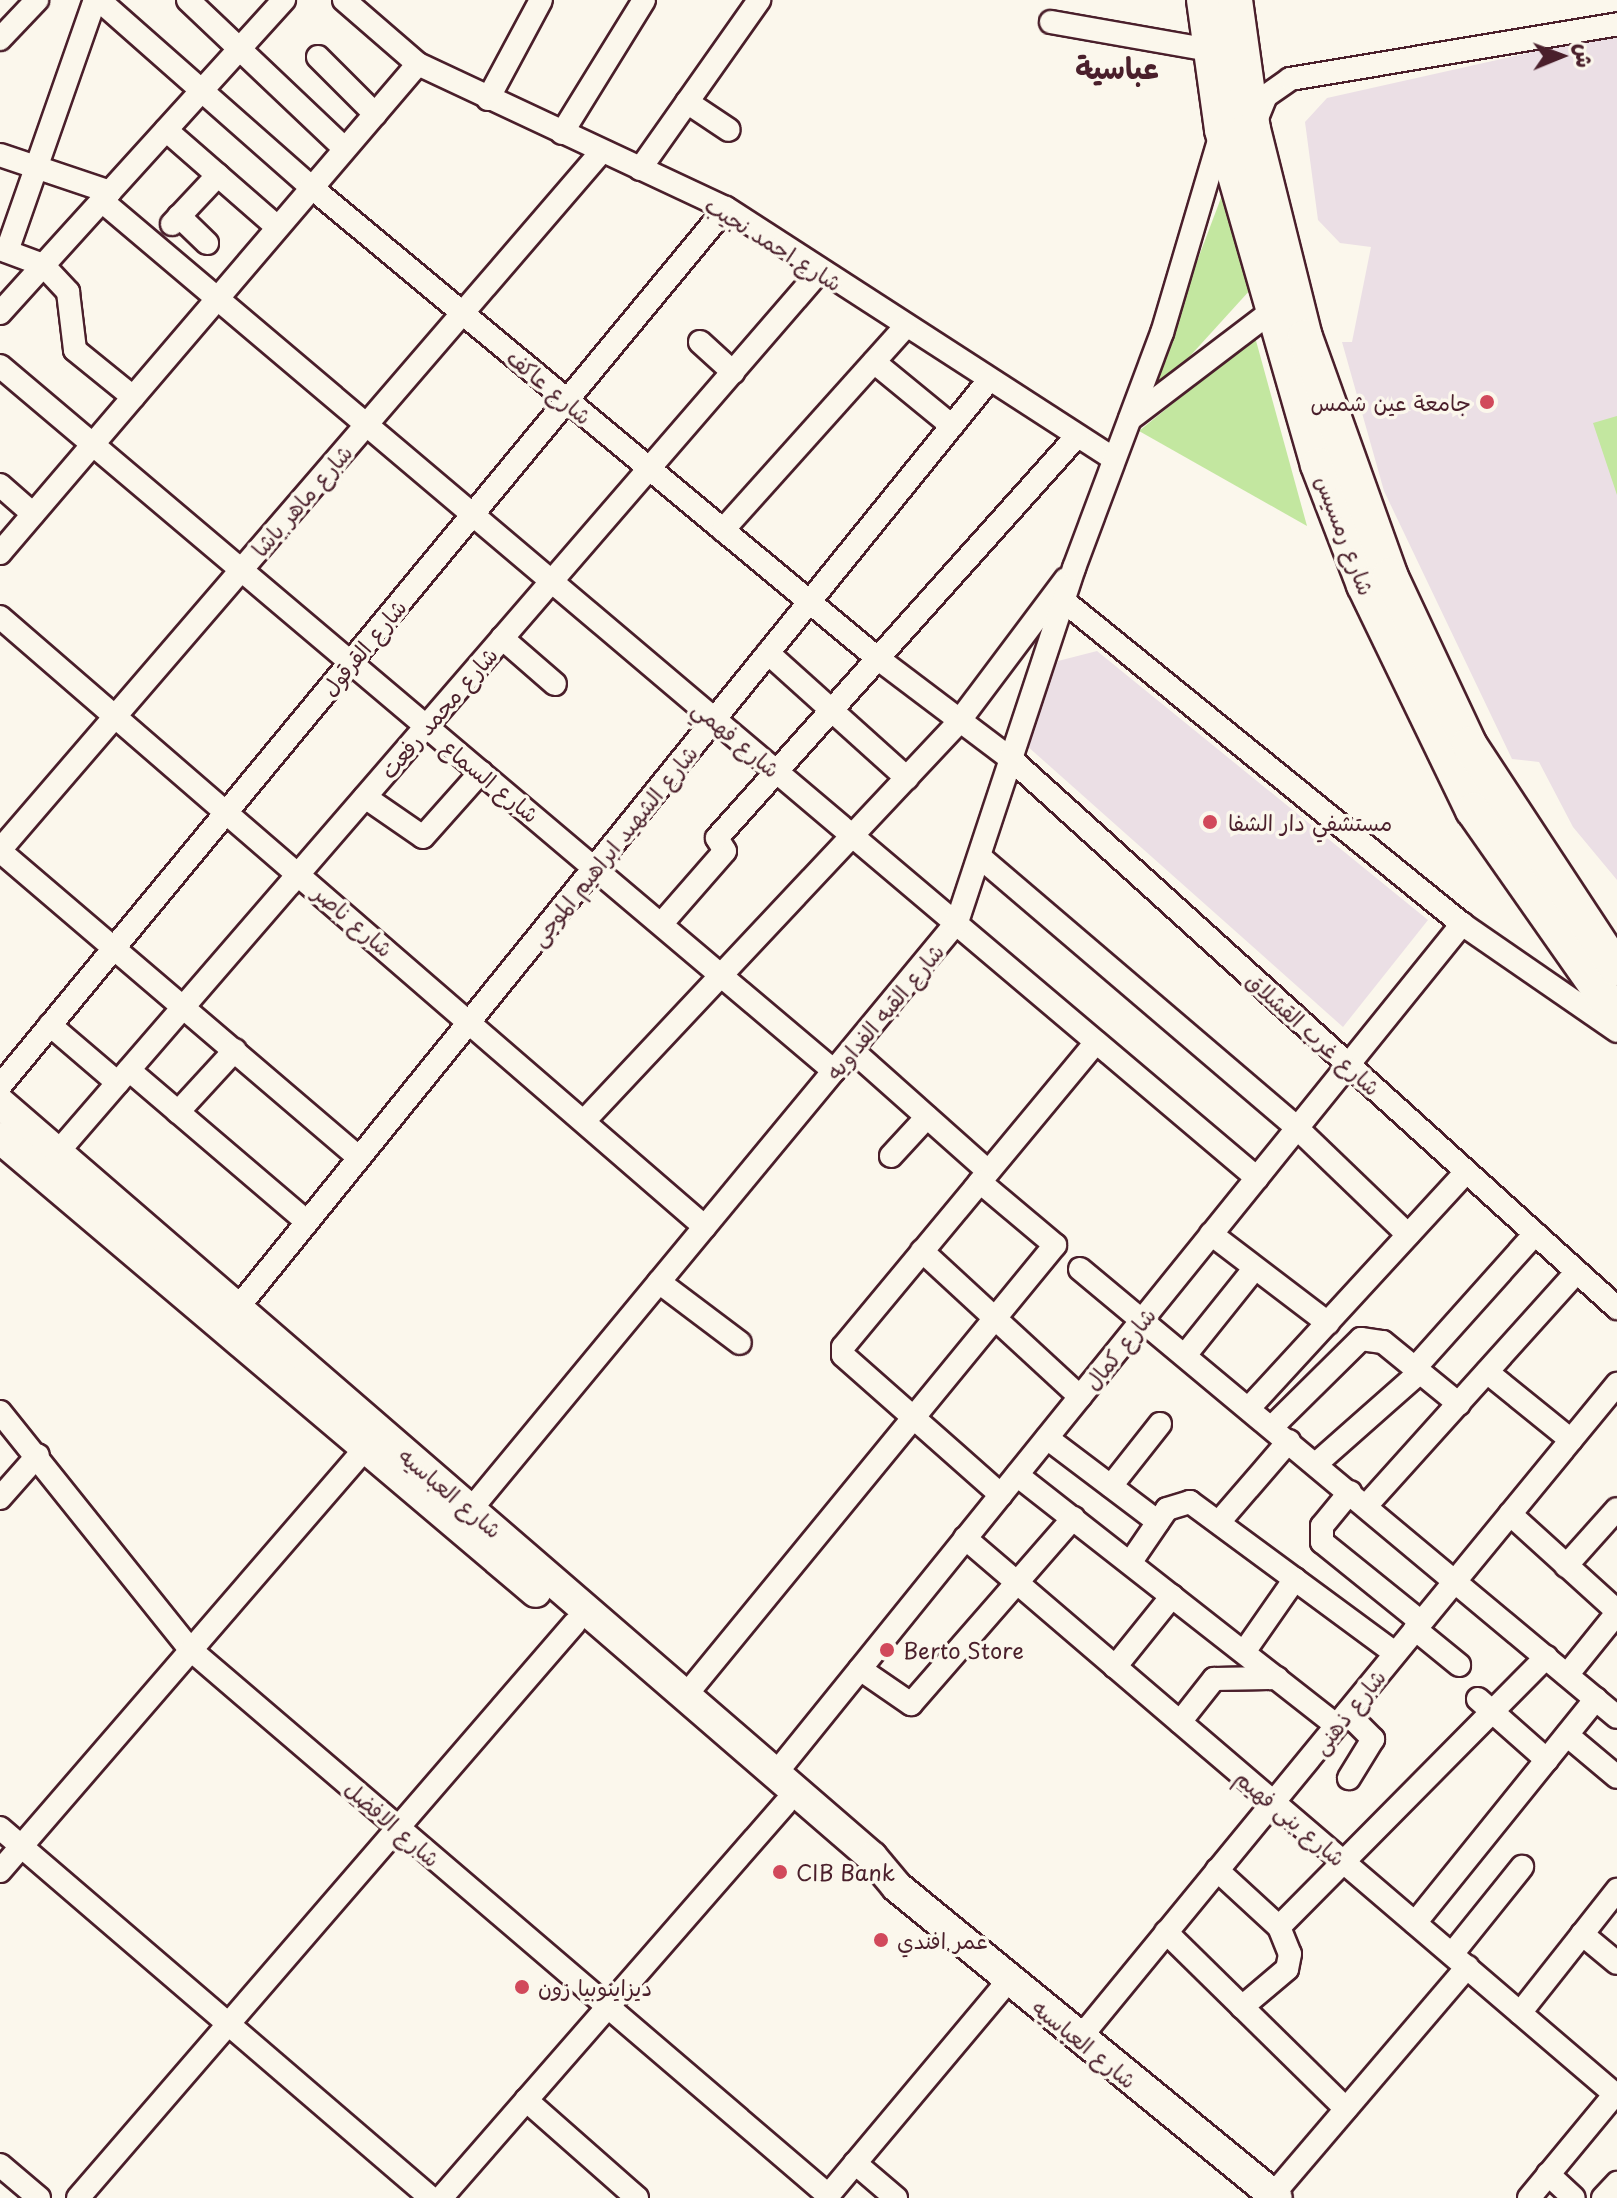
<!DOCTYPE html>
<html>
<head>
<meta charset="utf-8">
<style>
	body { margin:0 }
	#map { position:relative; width:1617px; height:2198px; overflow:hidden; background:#fbf7ec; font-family:"Playpen Sans","Playpen Sans Arabic",sans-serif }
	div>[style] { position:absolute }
	.built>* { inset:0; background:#ebdfe5 }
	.green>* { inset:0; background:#c3e7a0 }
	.roads { filter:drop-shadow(2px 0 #4a1f2b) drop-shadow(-2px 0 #4a1f2b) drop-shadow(0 2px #4a1f2b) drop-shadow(0 -2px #4a1f2b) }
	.street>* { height:22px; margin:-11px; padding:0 11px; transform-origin:11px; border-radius:11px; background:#fbf7ec }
	.secondary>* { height:30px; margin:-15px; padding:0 15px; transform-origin:15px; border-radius:15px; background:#fbf7ec }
	.primary>* { height:34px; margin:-17px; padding:0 17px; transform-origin:17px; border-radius:17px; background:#fbf7ec }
	.dots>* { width:22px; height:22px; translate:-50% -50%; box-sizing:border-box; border:4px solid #fbf7ec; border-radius:50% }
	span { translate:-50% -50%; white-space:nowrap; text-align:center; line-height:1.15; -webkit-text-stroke:7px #fbf7ec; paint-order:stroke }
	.street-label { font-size:22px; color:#4a1f2b }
	.poi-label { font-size:22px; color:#4a1f2b }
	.right { translate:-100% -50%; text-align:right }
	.left { translate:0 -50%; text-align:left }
	.district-label { font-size:30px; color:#4a1f2b; font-weight:700 }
	.north { position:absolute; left:1521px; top:16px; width:80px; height:80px; -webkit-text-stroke:6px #fbf7ec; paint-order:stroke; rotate:89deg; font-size:22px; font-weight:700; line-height:32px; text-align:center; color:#4a1f2b }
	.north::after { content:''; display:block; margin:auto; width:28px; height:36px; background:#4a1f2b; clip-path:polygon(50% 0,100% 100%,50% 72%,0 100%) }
</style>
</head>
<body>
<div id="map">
	<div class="built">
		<div style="clip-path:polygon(1617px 33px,1617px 880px,1573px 827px,1539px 762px,1512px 759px,1384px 491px,1342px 342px,1352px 342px,1371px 247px,1340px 243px,1318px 220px,1305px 122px,1327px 98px)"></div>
		<div style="clip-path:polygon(1097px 651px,1428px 920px,1343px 1027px,1026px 745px,1058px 661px)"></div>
	</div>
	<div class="green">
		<div style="clip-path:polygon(1230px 174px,1261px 278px,1141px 410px)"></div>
		<div style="clip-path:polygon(1255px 337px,1307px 526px,1139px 431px)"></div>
		<div style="clip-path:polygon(1617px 416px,1617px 495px,1593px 423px)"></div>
	</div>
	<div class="roads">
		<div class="street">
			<div style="left:99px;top:0;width:283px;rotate:41.4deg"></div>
			<div style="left:311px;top:187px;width:735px;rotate:39.76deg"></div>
			<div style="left:876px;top:657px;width:169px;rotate:37.1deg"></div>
			<div style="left:1011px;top:759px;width:818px;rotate:42.17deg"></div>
			<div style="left:188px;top:0;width:215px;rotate:43.5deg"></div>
			<div style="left:344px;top:0;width:98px;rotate:40.9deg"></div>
			<div style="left:418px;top:64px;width:340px;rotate:25.1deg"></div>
			<div style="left:726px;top:208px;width:460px;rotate:32.9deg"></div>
			<div style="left:1051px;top:22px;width:161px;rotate:10deg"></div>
			<div style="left:0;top:39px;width:54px;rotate:-46.5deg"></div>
			<div style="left:318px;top:57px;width:81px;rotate:45deg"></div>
			<div style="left:488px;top:99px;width:112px;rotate:-61.8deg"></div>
			<div style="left:687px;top:102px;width:50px;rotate:33.7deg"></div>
			<div style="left:1255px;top:123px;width:29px;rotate:-68deg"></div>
			<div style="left:1266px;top:96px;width:29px;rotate:-35deg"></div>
			<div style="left:1290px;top:79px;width:332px;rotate:-9.5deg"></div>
			<div style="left:166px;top:130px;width:147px;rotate:41.1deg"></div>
			<div style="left:562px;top:133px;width:156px;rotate:-58.3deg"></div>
			<div style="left:0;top:155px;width:116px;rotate:18.6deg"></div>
			<div style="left:640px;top:169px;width:207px;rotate:-54.8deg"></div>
			<div style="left:102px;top:201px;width:1513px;rotate:40.23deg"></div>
			<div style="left:179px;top:216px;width:39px;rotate:44deg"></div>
			<div style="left:172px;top:224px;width:67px;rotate:-46.8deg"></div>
			<div style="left:0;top:249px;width:46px;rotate:20.4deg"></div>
			<div style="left:43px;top:265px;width:37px;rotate:47deg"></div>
			<div style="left:68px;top:292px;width:58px;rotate:83.1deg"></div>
			<div style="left:75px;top:350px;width:75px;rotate:39deg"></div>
			<div style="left:7px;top:251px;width:266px;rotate:-70.7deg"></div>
			<div style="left:0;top:313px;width:423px;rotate:-47.8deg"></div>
			<div style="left:700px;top:342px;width:45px;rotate:42.3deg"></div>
			<div style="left:874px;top:362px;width:101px;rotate:39.4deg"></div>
			<div style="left:0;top:366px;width:1092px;rotate:40.21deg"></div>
			<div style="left:1130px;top:419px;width:178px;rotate:-37.3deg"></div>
			<div style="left:0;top:485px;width:44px;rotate:41.3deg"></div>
			<div style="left:723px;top:530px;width:273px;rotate:-48.1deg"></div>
			<div style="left:0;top:553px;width:643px;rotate:-49.48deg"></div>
			<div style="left:1065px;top:602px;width:511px;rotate:39.04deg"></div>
			<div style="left:1462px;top:924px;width:188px;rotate:34.6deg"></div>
			<div style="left:0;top:617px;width:932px;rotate:40.87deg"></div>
			<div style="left:502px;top:638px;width:70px;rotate:41deg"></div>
			<div style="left:768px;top:653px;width:187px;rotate:42deg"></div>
			<div style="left:365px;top:797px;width:70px;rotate:34.6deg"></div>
			<div style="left:423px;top:837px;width:87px;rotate:-48.3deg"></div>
			<div style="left:0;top:850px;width:922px;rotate:-49.26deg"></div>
			<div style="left:0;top:851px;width:472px;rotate:40.5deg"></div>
			<div style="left:980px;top:857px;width:417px;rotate:40.5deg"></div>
			<div style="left:1297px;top:1128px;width:154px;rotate:43.9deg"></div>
			<div style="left:663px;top:922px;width:94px;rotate:-48.9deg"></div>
			<div style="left:725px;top:851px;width:15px;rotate:-122deg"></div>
			<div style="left:717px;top:838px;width:540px;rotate:-48.15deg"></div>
			<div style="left:50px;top:1025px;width:89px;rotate:40.5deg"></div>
			<div style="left:852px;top:1050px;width:182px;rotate:41.7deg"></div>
			<div style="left:129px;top:1070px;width:234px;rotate:40.5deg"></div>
			<div style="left:0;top:1086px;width:1139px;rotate:-50.41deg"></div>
			<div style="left:178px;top:1112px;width:84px;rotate:-47.4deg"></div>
			<div style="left:586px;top:1119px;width:542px;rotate:-46.79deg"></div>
			<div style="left:957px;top:724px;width:181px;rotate:-53.1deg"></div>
			<div style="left:57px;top:1153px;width:1165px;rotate:-49.14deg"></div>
			<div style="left:891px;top:1156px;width:53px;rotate:-47.3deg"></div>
			<div style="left:1211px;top:1234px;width:147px;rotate:37.3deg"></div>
			<div style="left:922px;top:1251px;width:215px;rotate:42.7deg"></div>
			<div style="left:1080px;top:1269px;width:699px;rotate:39.84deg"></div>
			<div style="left:659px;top:1282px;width:101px;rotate:37deg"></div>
			<div style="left:236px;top:1310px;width:1197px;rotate:-51deg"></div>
			<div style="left:1186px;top:1354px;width:110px;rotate:-51.3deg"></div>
			<div style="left:1415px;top:1368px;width:180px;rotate:-48.2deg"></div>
			<div style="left:1487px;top:1372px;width:108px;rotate:39deg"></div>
			<div style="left:1249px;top:1408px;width:321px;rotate:-47.4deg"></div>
			<div style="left:0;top:1412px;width:305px;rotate:51.3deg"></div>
			<div style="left:191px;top:1650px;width:838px;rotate:40.55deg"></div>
			<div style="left:1272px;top:1427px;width:125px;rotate:-44.7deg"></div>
			<div style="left:1361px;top:1339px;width:22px;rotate:8deg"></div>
			<div style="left:1383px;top:1342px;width:98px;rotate:39.2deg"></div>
			<div style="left:1047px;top:1438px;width:139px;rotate:37.1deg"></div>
			<div style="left:1316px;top:1464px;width:139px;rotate:-41.5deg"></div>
			<div style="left:1017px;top:1475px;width:405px;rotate:38.1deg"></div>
			<div style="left:1111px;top:1486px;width:79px;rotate:-51.7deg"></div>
			<div style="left:1350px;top:1492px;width:44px;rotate:129.5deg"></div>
			<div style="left:1322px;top:1526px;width:16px;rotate:90deg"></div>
			<div style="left:1322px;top:1542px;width:127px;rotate:38.9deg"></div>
			<div style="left:1001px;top:1495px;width:211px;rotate:-138.5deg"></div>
			<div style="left:843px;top:1355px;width:8px;rotate:-90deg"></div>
			<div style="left:843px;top:1347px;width:396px;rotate:-50.3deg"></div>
			<div style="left:0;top:1498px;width:57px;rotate:-48.5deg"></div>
			<div style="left:1366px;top:1506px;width:315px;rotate:-48deg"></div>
			<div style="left:472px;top:1508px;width:761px;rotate:-50.39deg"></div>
			<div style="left:957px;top:922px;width:373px;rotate:-71.7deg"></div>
			<div style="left:1074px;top:568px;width:251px;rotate:-69.5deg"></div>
			<div style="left:1162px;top:333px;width:211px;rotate:-73.5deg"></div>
			<div style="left:1510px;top:1514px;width:144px;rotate:42.2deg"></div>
			<div style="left:1219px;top:1522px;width:107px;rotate:-49.2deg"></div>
			<div style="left:965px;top:1538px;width:858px;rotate:40.56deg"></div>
			<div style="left:1130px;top:1563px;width:65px;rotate:-55.6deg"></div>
			<div style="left:1167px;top:1509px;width:24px;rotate:-17deg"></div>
			<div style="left:1190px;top:1502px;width:255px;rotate:36.4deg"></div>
			<div style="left:1566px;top:1566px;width:76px;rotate:-48.2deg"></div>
			<div style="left:1415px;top:1629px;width:57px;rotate:39.3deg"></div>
			<div style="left:1244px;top:1652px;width:89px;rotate:-55.1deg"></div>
			<div style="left:1115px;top:1667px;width:91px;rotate:-51.2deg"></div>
			<div style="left:860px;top:1669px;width:62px;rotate:34.5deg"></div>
			<div style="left:911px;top:1704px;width:247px;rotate:-48.9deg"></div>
			<div style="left:1567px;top:1675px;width:80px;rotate:-51.1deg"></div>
			<div style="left:686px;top:1695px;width:582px;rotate:-50.65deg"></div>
			<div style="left:1055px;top:1245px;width:98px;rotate:-140deg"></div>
			<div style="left:1478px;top:1699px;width:92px;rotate:41.5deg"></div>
			<div style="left:1347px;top:1713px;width:37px;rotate:45deg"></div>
			<div style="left:1373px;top:1739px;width:46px;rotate:121.6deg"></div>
			<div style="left:1180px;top:1722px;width:55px;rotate:-51.7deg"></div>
			<div style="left:1214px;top:1679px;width:63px;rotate:-0.9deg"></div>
			<div style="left:1567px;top:1735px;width:65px;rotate:40deg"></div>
			<div style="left:776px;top:1773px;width:1092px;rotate:-51.06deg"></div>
			<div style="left:0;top:1828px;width:568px;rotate:40.65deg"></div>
			<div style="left:1217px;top:1870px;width:84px;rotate:42.6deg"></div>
			<div style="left:1279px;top:1927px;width:29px;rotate:68deg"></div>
			<div style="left:1290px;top:1954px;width:15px;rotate:101deg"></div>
			<div style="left:1287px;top:1969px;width:59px;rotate:139.8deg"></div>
			<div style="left:0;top:1871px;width:575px;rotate:-49.16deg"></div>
			<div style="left:1415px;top:1923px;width:288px;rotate:-51.1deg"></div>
			<div style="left:1279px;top:1927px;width:380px;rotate:-45.3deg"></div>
			<div style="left:1166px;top:1932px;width:252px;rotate:44.5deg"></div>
			<div style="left:1582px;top:1934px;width:45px;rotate:39.6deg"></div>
			<div style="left:1452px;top:1954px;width:112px;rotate:-51.2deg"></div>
			<div style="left:1520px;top:2013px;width:157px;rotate:-51.7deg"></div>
			<div style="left:1079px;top:2039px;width:848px;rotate:-50.6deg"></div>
			<div style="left:526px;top:2100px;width:148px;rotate:41.4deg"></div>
			<div style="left:855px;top:2163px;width:54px;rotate:40.5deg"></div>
			<div style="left:0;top:2165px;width:51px;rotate:40.2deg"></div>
			<div style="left:1548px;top:2174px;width:35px;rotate:43deg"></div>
			<div style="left:78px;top:2198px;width:759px;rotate:-49.17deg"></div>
			<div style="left:441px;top:2198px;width:523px;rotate:-48.88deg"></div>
			<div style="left:826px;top:2198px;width:285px;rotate:-50deg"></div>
			<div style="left:1270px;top:2198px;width:304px;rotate:-49.5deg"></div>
			<div style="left:1529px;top:2198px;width:135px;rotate:-50.4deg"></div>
			<div style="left:1603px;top:2198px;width:21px;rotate:-47deg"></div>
		</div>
		<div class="secondary">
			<div style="left:0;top:1103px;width:1153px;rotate:40.85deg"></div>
			<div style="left:872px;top:1857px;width:38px;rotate:50deg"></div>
			<div style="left:896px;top:1886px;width:492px;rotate:39.3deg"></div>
			<div style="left:0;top:1138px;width:702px;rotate:40.27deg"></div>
		</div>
		<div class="primary">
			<div style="left:1204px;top:0;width:131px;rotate:82.1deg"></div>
			<div style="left:1222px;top:130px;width:348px;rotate:74deg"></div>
			<div style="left:1318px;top:465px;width:129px;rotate:69deg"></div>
			<div style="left:1364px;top:585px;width:250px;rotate:64.2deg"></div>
			<div style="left:1473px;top:810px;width:251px;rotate:55deg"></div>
			<div style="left:1235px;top:0;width:130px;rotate:82.1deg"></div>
			<div style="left:1253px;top:129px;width:214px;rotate:76deg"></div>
			<div style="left:1305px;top:337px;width:253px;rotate:70.3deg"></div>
			<div style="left:1390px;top:575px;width:187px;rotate:64.9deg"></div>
			<div style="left:1469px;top:744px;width:269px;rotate:56.7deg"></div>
		</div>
	</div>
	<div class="dots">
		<div style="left:1487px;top:402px;background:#d1495b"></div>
		<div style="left:1210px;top:822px;background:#d1495b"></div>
		<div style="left:887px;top:1650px;background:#d1495b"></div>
		<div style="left:780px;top:1872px;background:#d1495b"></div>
		<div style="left:881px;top:1940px;background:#d1495b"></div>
		<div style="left:522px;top:1987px;background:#d1495b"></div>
	</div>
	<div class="street-label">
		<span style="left:774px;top:243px;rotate:32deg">شارع احمد نجيب</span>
		<span style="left:550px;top:386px;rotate:40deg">شارع عاكف</span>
		<span style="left:301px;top:500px;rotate:-49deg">شارع ماهر باشا</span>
		<span style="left:1346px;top:535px;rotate:69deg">شارع رمسيس</span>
		<span style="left:363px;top:647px;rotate:-50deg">شارع القرقول</span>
		<span style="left:438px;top:712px;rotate:-49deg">شارع محمد رفعت</span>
		<span style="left:737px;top:738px;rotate:40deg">شارع فهمي</span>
		<span style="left:491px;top:780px;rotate:39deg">شارع السماع</span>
		<span style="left:613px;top:845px;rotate:-51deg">شارع الشهيد ابراهيم الموجى</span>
		<span style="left:354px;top:920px;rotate:41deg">شارع ناصر</span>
		<span style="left:884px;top:1011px;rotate:-50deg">شارع القبه الفداويه</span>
		<span style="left:1314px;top:1033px;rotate:42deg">شارع غرب القشلاق</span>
		<span style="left:1119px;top:1348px;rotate:-51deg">شارع كمال</span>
		<span style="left:451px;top:1492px;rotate:40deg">شارع العباسيه</span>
		<span style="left:1348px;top:1711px;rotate:-51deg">شارع ذهنى</span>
		<span style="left:1291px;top:1817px;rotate:40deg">شارع بنى فهيم</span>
		<span style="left:393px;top:1823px;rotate:41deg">شارع الافضل</span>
		<span style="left:1085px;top:2043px;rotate:39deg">شارع العباسيه</span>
	</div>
	<div class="poi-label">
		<span class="right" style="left:1471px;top:402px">جامعة عين شمس</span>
		<span class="left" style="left:1228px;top:822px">مستشفي دار الشفا</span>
		<span class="left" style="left:903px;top:1650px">Berto Store</span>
		<span class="left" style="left:796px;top:1872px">CIB Bank</span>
		<span class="left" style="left:897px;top:1940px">عمر افندي</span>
		<span class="left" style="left:538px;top:1987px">ديزاينوبيا زون</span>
	</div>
	<div class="district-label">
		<span style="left:1117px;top:67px">عباسية</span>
	</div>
	<div class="north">ش</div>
</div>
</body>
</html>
